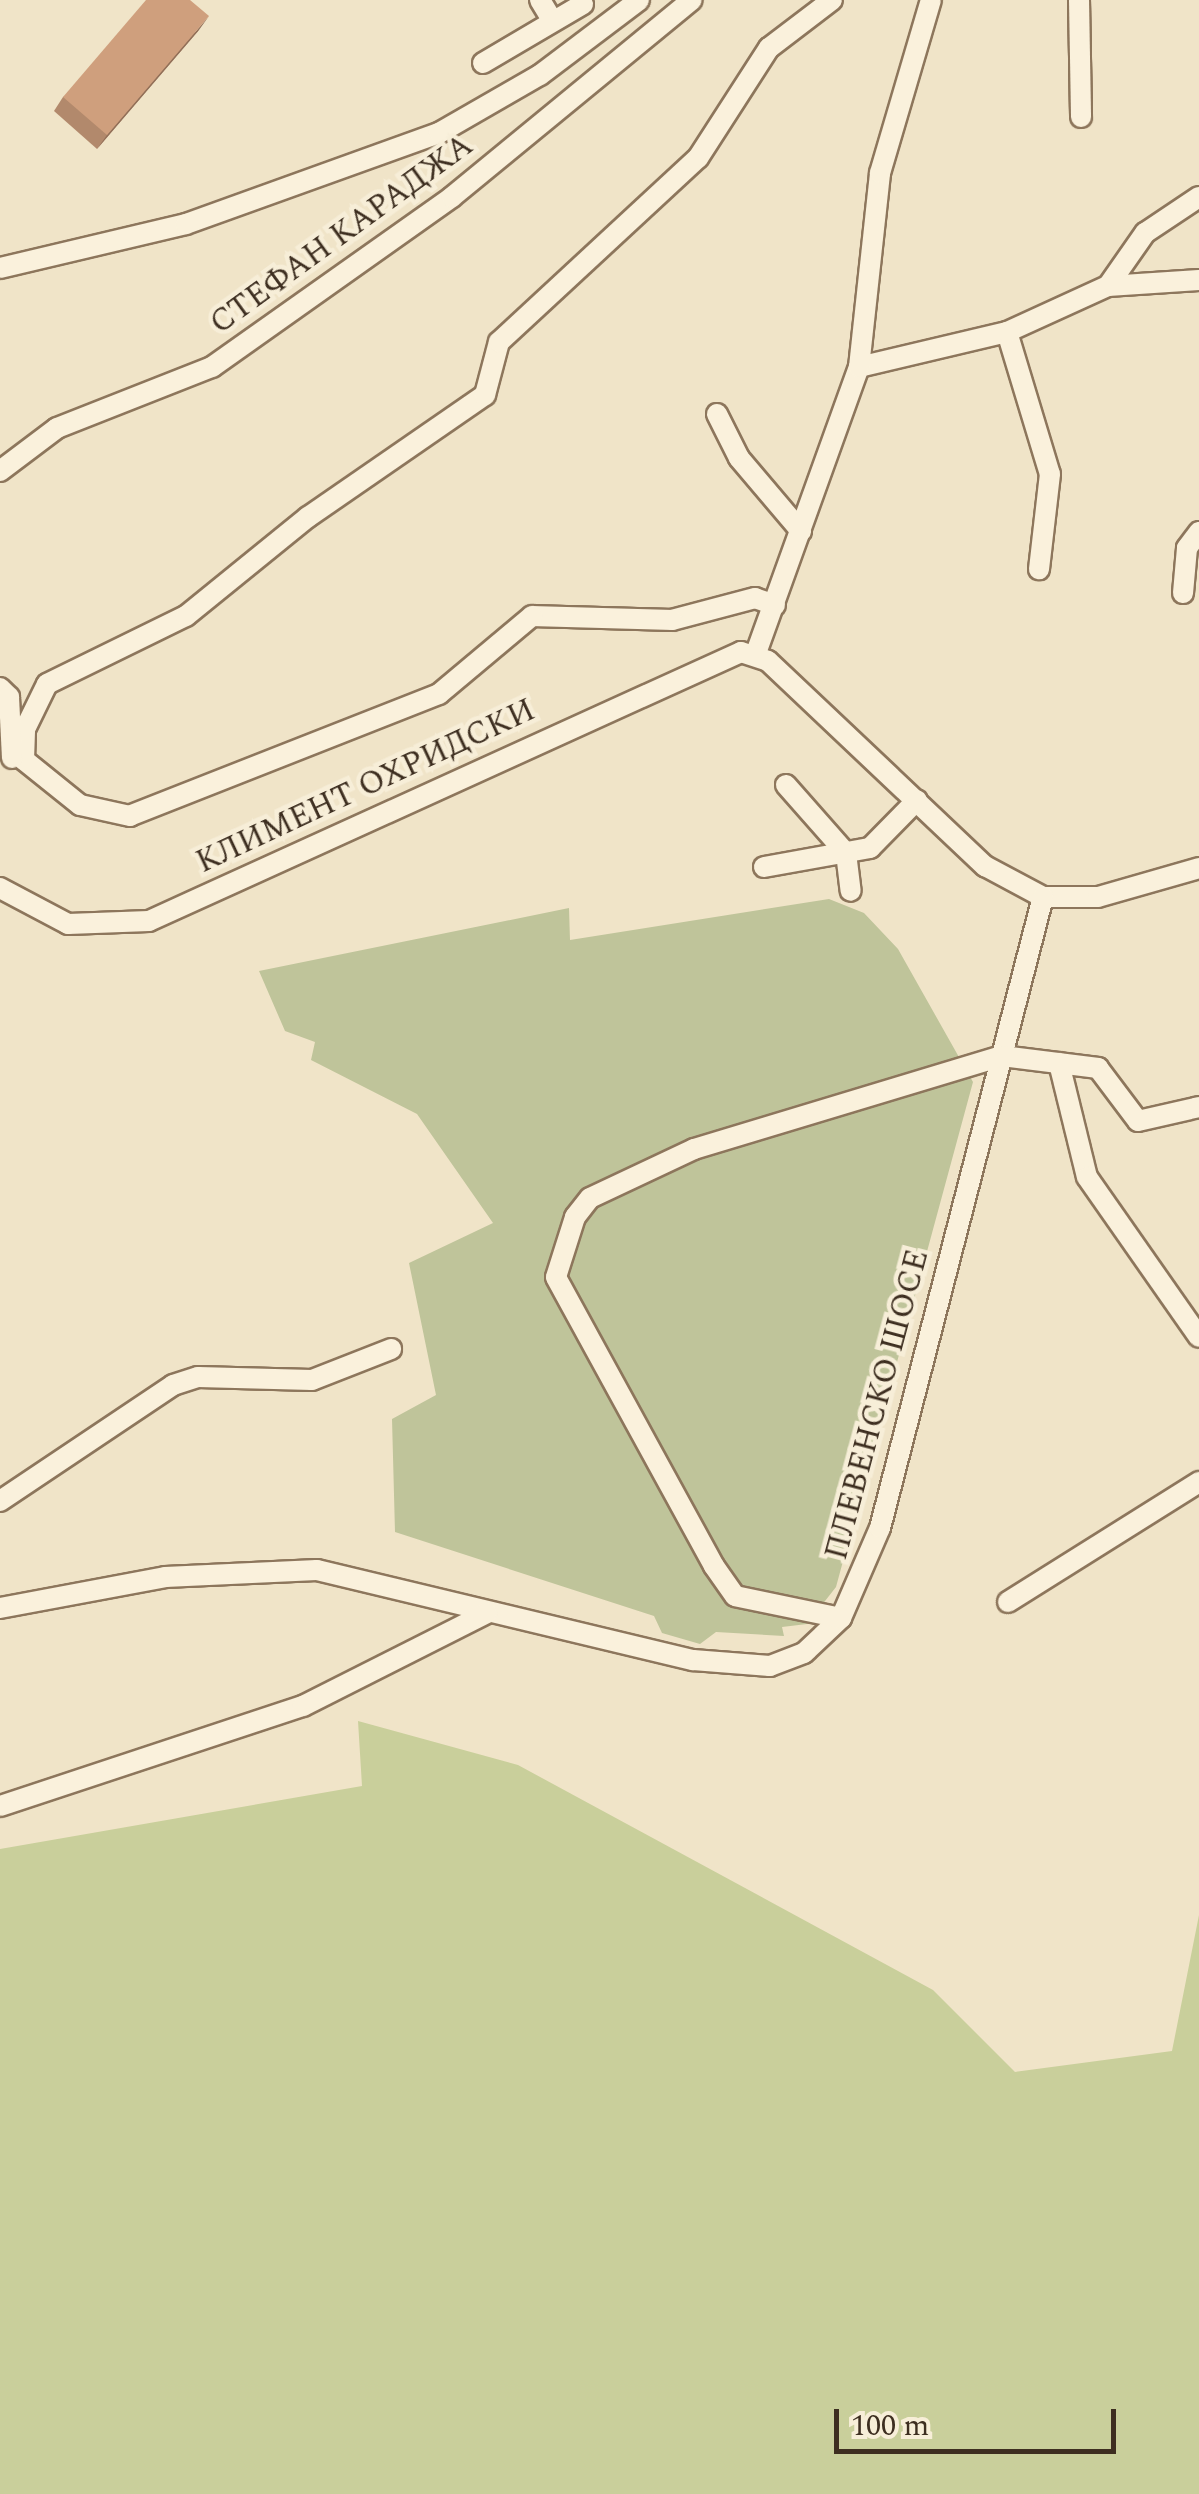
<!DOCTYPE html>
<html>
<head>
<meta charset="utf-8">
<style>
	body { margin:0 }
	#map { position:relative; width:1199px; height:2494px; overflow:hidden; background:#f0e4c8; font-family:Spectral,serif }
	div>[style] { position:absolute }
	.green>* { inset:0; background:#c9cf9b }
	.cemetery>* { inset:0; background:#bfc49a }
	.roads { filter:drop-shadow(2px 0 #8d765c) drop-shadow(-2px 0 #8d765c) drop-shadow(0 2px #8d765c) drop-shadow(0 -2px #8d765c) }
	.minor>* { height:20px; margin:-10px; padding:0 10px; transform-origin:10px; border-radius:10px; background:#faf1dc }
	.wall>* { inset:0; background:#b2896c }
	.shaded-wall>* { inset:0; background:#916f58 }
	.building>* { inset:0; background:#cf9f7d }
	span { translate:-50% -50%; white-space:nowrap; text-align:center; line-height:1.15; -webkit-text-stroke:9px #f7eed8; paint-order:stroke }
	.street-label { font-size:32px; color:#3d2e20 }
	.scale { position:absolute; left:834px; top:2409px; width:282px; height:45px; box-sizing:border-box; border:5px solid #3d2e20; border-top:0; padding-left:12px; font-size:30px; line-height:35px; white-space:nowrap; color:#3d2e20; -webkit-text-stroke:8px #f7eed8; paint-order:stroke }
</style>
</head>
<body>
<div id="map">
	<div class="green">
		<div style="clip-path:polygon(358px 1721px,518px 1765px,933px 1990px,1015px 2072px,1172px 2051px,1199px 1915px,1199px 2494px,0 2494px,0 1849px,362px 1786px)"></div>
	</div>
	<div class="cemetery">
		<div style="clip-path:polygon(829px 899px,864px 913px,898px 949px,973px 1082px,836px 1587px,807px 1624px,782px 1627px,784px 1636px,716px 1632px,700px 1644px,662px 1633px,654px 1616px,395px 1532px,392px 1419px,436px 1395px,409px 1263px,493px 1223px,417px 1114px,311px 1060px,315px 1042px,285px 1031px,259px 971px,569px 908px,570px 940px)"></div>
	</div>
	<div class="roads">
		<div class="minor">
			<div style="left:540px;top:0;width:23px;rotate:59deg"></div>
			<div style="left:1079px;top:0;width:117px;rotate:89deg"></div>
			<div style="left:483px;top:63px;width:116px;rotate:-30.5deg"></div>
			<div style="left:0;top:268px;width:191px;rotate:-13.3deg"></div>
			<div style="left:186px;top:224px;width:269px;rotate:-19.8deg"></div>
			<div style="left:439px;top:133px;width:116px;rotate:-29.9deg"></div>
			<div style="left:540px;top:75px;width:124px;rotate:-37.1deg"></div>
			<div style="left:1108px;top:286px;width:65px;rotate:-55.1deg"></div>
			<div style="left:1145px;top:233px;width:65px;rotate:-33.7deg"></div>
			<div style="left:1007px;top:332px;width:148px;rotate:73.2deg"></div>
			<div style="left:1050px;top:474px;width:96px;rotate:96.6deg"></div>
			<div style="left:859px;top:367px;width:152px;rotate:-13.3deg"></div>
			<div style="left:1007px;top:332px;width:111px;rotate:-24.5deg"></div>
			<div style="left:1108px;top:286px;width:91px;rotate:-3.8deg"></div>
			<div style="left:717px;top:414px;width:49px;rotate:63.4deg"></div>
			<div style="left:739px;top:458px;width:96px;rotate:49.7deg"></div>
			<div style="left:0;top:471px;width:71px;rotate:-37deg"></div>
			<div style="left:57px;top:428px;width:167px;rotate:-21.5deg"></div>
			<div style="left:212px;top:367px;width:294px;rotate:-35.3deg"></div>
			<div style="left:452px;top:197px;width:310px;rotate:-39.4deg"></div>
			<div style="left:1183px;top:593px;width:45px;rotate:-84.9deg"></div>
			<div style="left:1187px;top:548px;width:20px;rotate:-53deg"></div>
			<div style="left:775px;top:605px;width:21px;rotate:-161deg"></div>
			<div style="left:755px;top:598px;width:86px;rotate:165.2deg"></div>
			<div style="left:672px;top:620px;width:140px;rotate:-178.4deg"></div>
			<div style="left:532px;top:616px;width:121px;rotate:140deg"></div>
			<div style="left:439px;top:694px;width:332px;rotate:158.5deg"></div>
			<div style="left:130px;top:816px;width:51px;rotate:-167.6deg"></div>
			<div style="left:80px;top:805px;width:72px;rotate:-141.2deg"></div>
			<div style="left:24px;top:760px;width:31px;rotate:-88deg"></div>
			<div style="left:25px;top:729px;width:50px;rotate:-63.9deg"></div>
			<div style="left:47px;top:684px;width:155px;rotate:-26.1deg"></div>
			<div style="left:186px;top:616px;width:157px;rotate:-39.1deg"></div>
			<div style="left:308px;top:517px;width:215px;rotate:-34.6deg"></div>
			<div style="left:485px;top:395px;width:55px;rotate:-75.2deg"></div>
			<div style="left:499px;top:342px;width:271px;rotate:-42.8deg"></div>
			<div style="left:698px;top:158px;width:131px;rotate:-57.2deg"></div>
			<div style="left:769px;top:48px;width:79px;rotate:-37.3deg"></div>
			<div style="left:756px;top:653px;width:304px;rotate:-70.2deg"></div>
			<div style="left:859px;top:367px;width:195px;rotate:-83.8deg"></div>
			<div style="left:880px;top:173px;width:180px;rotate:-73.6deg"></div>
			<div style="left:0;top:688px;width:13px;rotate:45deg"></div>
			<div style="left:9px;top:697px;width:61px;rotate:87.2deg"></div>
			<div style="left:786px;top:785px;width:91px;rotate:48.6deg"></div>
			<div style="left:846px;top:853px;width:38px;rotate:83deg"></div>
			<div style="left:764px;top:867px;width:108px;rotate:-10.2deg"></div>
			<div style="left:870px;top:848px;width:67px;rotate:-45.6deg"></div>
			<div style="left:0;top:888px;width:77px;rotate:27.9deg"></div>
			<div style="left:68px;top:924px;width:81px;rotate:-2.1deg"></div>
			<div style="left:149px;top:921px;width:650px;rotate:-24.44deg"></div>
			<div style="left:741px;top:652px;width:28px;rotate:18deg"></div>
			<div style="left:768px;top:661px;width:299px;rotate:43.4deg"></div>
			<div style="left:985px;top:866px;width:66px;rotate:28.1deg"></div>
			<div style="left:1043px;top:897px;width:55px"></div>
			<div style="left:1098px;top:897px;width:105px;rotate:-16deg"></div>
			<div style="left:1059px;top:1063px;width:117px;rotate:76.2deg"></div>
			<div style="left:1087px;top:1177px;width:195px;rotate:55deg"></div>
			<div style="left:0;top:1501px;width:208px;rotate:-33.8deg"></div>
			<div style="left:173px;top:1385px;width:26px;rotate:-18deg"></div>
			<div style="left:198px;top:1377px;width:114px;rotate:1.5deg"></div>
			<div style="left:312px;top:1380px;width:85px;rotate:-21.4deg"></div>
			<div style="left:1008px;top:1602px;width:226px;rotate:-32.1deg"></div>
			<div style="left:0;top:1608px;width:168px;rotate:-10.6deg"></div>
			<div style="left:165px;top:1577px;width:152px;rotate:-2.6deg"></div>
			<div style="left:317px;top:1570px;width:387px;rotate:13.5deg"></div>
			<div style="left:693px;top:1660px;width:77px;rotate:4.5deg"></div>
			<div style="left:770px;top:1666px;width:36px;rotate:-21deg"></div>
			<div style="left:804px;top:1653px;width:51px;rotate:-43.4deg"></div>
			<div style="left:841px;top:1618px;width:98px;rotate:-66.6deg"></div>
			<div style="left:880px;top:1528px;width:652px;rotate:-75.52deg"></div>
			<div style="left:841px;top:1618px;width:108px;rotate:-168.3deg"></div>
			<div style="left:735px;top:1596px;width:37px;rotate:-125deg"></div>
			<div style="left:714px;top:1566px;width:329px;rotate:-118.7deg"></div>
			<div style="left:556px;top:1277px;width:63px;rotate:-72.4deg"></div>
			<div style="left:575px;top:1217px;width:24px;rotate:-52deg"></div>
			<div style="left:590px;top:1198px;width:115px;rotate:-25.2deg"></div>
			<div style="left:694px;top:1149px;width:322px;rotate:-16.8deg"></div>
			<div style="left:1002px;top:1056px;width:97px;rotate:7.1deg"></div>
			<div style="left:1098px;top:1068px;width:66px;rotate:53deg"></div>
			<div style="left:1138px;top:1121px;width:63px;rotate:-12.9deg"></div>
			<div style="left:0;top:1806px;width:319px;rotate:-18.3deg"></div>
			<div style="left:303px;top:1706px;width:206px;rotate:-26.8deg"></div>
		</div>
	</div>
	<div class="wall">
		<div style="clip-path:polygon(199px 30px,97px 149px,54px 111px,63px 97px)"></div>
	</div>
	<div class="shaded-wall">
		<div style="clip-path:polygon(209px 16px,199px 30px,97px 149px,107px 135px)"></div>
	</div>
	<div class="building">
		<div style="clip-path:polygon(146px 0,190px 0,209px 16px,107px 135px,63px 97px)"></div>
	</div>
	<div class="street-label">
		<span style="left:342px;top:235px;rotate:-36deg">СТЕФАН КАРАДЖА</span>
		<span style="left:366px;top:787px;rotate:-25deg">КЛИМЕНТ ОХРИДСКИ</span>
		<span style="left:878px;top:1405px;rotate:-75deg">ПЛЕВЕНСКО ШОСЕ</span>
	</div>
	<div class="scale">100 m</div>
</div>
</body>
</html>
